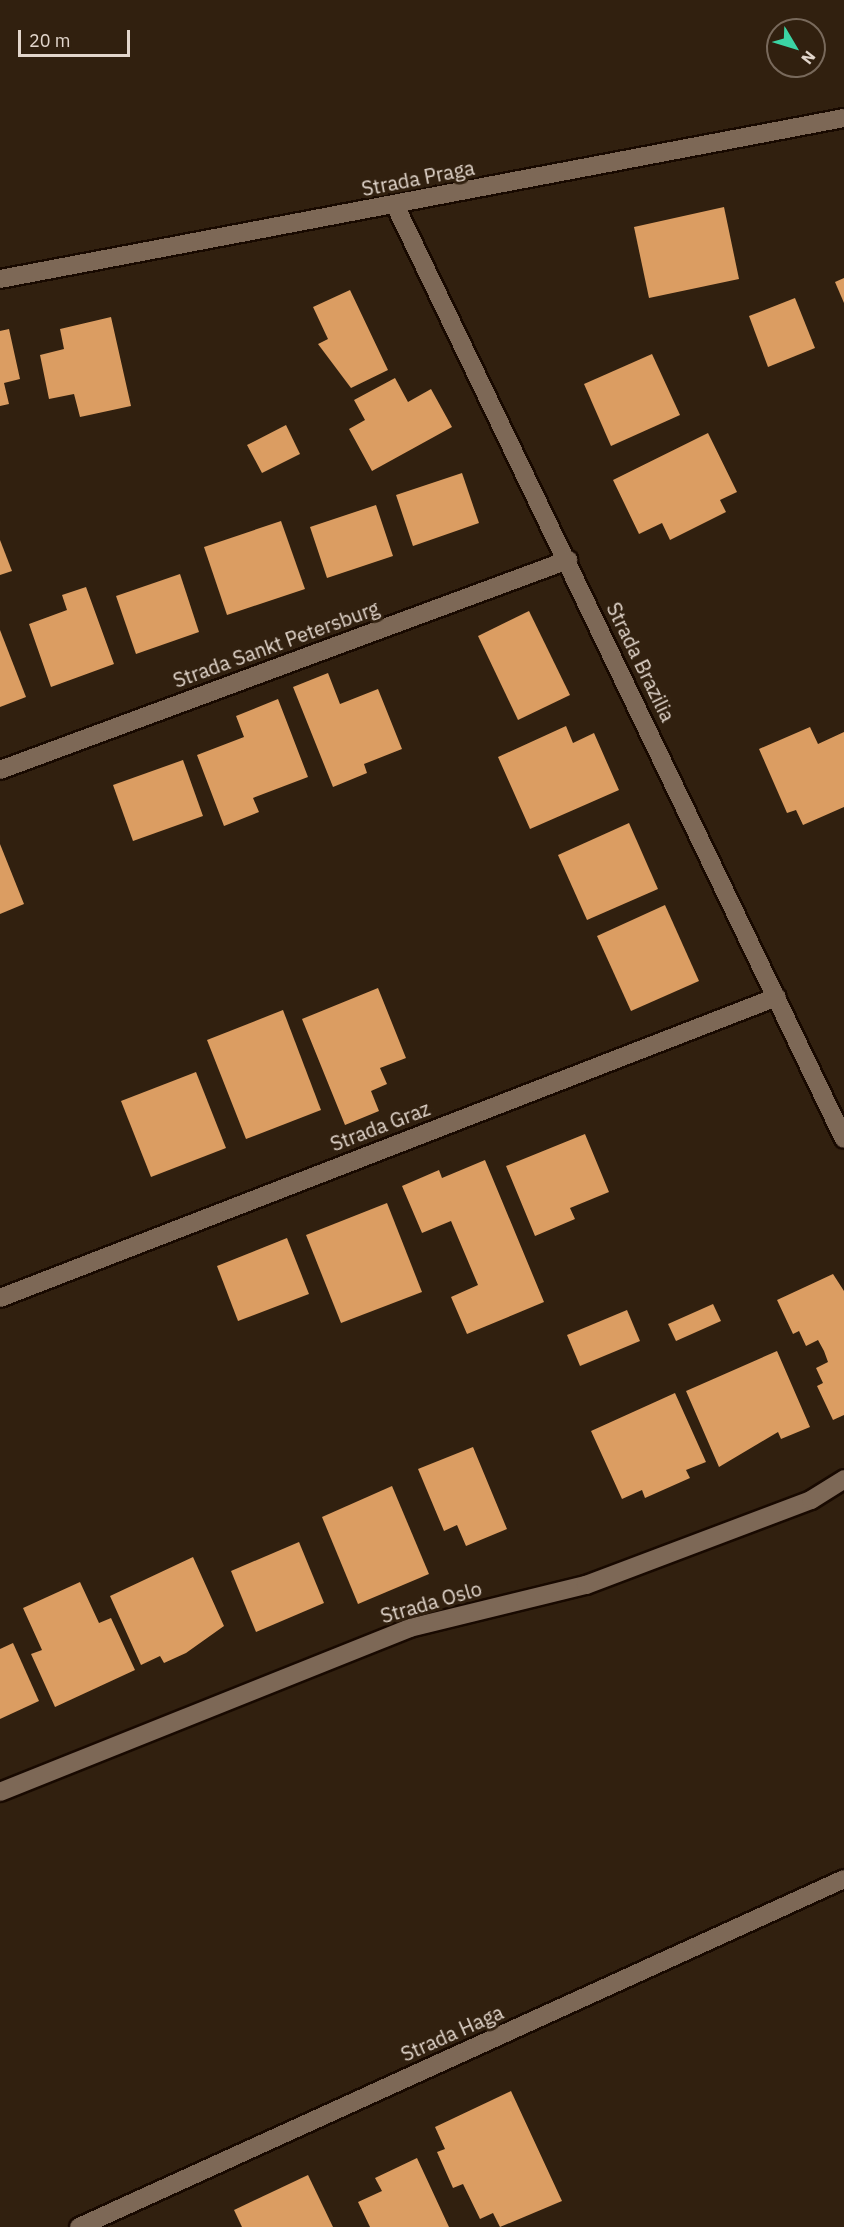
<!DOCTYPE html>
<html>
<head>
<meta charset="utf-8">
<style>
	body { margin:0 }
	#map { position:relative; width:844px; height:2227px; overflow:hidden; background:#31200f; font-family:"IBM Plex Sans",sans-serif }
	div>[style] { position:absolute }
	.building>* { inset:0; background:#db9d62 }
	.roads { filter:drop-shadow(2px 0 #180900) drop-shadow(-2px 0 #180900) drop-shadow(0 2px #180900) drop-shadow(0 -2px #180900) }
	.minor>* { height:18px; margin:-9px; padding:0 9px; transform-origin:9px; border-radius:9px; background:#7d6856 }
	span { translate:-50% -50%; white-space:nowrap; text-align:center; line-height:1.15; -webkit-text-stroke:6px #31200f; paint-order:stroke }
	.street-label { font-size:20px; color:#e2d6cc }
	.north { position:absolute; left:766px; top:18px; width:60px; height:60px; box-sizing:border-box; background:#31200f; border:2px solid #78695b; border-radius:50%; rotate:128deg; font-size:16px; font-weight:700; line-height:24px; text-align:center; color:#e2d6cc }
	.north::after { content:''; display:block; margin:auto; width:21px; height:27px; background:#3bd4a4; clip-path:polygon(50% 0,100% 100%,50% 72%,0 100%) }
	.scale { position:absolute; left:18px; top:30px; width:112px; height:27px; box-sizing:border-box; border:3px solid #e2d6cc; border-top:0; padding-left:8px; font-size:18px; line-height:21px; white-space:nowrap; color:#e2d6cc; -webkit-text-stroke:4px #31200f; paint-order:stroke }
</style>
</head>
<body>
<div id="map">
	<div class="building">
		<div style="clip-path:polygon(724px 207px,739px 279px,649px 298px,634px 227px)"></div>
		<div style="clip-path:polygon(844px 278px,844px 303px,835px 282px)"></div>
		<div style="clip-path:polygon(350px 290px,388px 370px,351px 388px,318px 344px,328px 339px,313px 307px)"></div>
		<div style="clip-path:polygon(795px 298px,815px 348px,768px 367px,749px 316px)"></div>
		<div style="clip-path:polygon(111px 317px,131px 406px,80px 417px,74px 394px,49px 399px,40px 355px,64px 349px,60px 329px)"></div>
		<div style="clip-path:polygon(9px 329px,20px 379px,4px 383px,9px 404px,0 406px,0 331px)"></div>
		<div style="clip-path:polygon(652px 354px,680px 415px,611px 446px,584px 384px)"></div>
		<div style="clip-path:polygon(395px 378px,408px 402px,431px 389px,452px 427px,372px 471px,349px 429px,365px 420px,354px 400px)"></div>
		<div style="clip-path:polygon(286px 425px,300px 454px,262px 473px,247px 445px)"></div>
		<div style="clip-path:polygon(708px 433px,737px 492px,720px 500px,726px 512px,670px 540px,662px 523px,639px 534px,613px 480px)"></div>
		<div style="clip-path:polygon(462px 473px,479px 523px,413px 546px,396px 495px)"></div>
		<div style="clip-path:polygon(376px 505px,393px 556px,327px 578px,310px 527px)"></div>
		<div style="clip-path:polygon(281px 521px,305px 589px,227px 615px,204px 547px)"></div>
		<div style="clip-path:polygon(0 540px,12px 571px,0 575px)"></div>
		<div style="clip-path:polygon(180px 574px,199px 632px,136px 654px,116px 596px)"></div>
		<div style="clip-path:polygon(86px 587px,114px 664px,51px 687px,29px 624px,67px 610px,62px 595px)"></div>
		<div style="clip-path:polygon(529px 611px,570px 695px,518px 720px,478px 636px)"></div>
		<div style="clip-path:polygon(0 630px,26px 697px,0 707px)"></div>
		<div style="clip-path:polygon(328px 673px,340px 704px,378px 689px,402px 749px,364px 764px,367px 773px,333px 787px,293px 687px)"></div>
		<div style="clip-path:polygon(278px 699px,308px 777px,253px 798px,259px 812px,224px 826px,197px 755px,244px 737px,236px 716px)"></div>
		<div style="clip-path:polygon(566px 726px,573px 743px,594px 733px,619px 790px,530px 829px,498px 757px)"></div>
		<div style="clip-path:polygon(810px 727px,818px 744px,844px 732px,844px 807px,803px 825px,796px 810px,787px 813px,759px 749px)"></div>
		<div style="clip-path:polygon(183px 760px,203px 816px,133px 841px,113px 785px)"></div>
		<div style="clip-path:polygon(629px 823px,658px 889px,587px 920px,558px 855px)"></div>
		<div style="clip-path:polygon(0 844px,24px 904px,0 914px)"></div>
		<div style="clip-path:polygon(665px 905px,699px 981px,631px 1011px,597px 936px)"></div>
		<div style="clip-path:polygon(378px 988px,406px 1058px,380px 1068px,387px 1084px,371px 1091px,379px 1111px,345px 1125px,302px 1019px)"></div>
		<div style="clip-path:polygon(283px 1010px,321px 1110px,246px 1139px,207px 1040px)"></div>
		<div style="clip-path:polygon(196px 1072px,226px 1148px,151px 1177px,121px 1101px)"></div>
		<div style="clip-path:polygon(585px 1134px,609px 1192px,570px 1208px,575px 1219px,535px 1236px,506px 1166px)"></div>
		<div style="clip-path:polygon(485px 1160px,544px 1302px,467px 1334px,451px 1297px,478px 1285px,451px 1221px,422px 1233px,402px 1186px,439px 1170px,442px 1178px)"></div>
		<div style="clip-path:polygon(387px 1203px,422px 1292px,341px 1323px,306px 1235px)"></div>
		<div style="clip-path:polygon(287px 1238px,309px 1294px,238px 1321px,217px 1266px)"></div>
		<div style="clip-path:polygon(833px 1274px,844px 1291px,844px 1415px,833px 1420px,817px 1386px,823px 1383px,816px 1368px,828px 1362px,824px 1351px,818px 1340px,806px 1346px,799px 1331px,793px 1334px,777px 1300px)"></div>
		<div style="clip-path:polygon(713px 1304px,721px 1321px,676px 1341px,668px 1324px)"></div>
		<div style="clip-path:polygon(627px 1310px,640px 1341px,580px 1366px,567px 1335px)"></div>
		<div style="clip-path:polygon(777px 1351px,810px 1427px,781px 1439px,778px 1432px,719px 1467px,686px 1391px)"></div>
		<div style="clip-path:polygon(675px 1393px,706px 1462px,686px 1470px,690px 1478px,645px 1498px,642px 1490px,622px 1499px,591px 1431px)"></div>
		<div style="clip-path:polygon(473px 1447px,507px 1529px,466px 1546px,457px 1525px,444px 1531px,418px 1469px)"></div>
		<div style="clip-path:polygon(392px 1486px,429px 1574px,358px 1604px,322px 1517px)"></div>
		<div style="clip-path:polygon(299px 1542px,324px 1603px,256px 1632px,231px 1571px)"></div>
		<div style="clip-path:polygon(193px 1557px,224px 1626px,186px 1653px,164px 1663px,160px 1656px,141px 1665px,110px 1596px)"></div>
		<div style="clip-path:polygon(80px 1582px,99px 1623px,111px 1618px,135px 1670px,55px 1707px,31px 1654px,42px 1650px,23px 1608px)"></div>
		<div style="clip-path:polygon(13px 1643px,39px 1701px,0 1719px,0 1649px)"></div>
		<div style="clip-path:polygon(511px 2091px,562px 2201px,500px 2227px,493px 2213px,480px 2219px,463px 2184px,453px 2188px,437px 2152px,445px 2149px,435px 2127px)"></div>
		<div style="clip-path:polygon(417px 2158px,449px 2227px,370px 2227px,358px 2202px,382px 2191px,375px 2178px)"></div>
		<div style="clip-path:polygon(308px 2175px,333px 2227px,242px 2227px,234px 2210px)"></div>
	</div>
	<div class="roads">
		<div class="minor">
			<div style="left:395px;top:205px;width:1036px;rotate:64.33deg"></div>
			<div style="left:0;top:279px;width:859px;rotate:-10.8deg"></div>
			<div style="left:0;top:770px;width:606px;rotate:-20.29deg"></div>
			<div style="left:0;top:1298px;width:833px;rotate:-21.18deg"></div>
			<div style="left:0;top:1792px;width:441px;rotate:-21.8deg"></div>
			<div style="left:409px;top:1628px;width:182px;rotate:-13.7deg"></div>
			<div style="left:586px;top:1585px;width:241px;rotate:-20.7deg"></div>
			<div style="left:811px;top:1500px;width:39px;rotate:-32deg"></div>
			<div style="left:79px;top:2227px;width:840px;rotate:-24.46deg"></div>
		</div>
	</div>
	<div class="street-label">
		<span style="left:418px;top:178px;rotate:-11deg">Strada Praga</span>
		<span style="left:276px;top:644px;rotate:-20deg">Strada Sankt Petersburg</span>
		<span style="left:641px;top:662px;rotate:64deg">Strada Brazilia</span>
		<span style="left:380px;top:1126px;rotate:-21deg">Strada Graz</span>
		<span style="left:431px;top:1602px;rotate:-16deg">Strada Oslo</span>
		<span style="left:452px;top:2033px;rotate:-24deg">Strada Haga</span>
	</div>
	<div class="north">N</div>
	<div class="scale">20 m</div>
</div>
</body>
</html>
